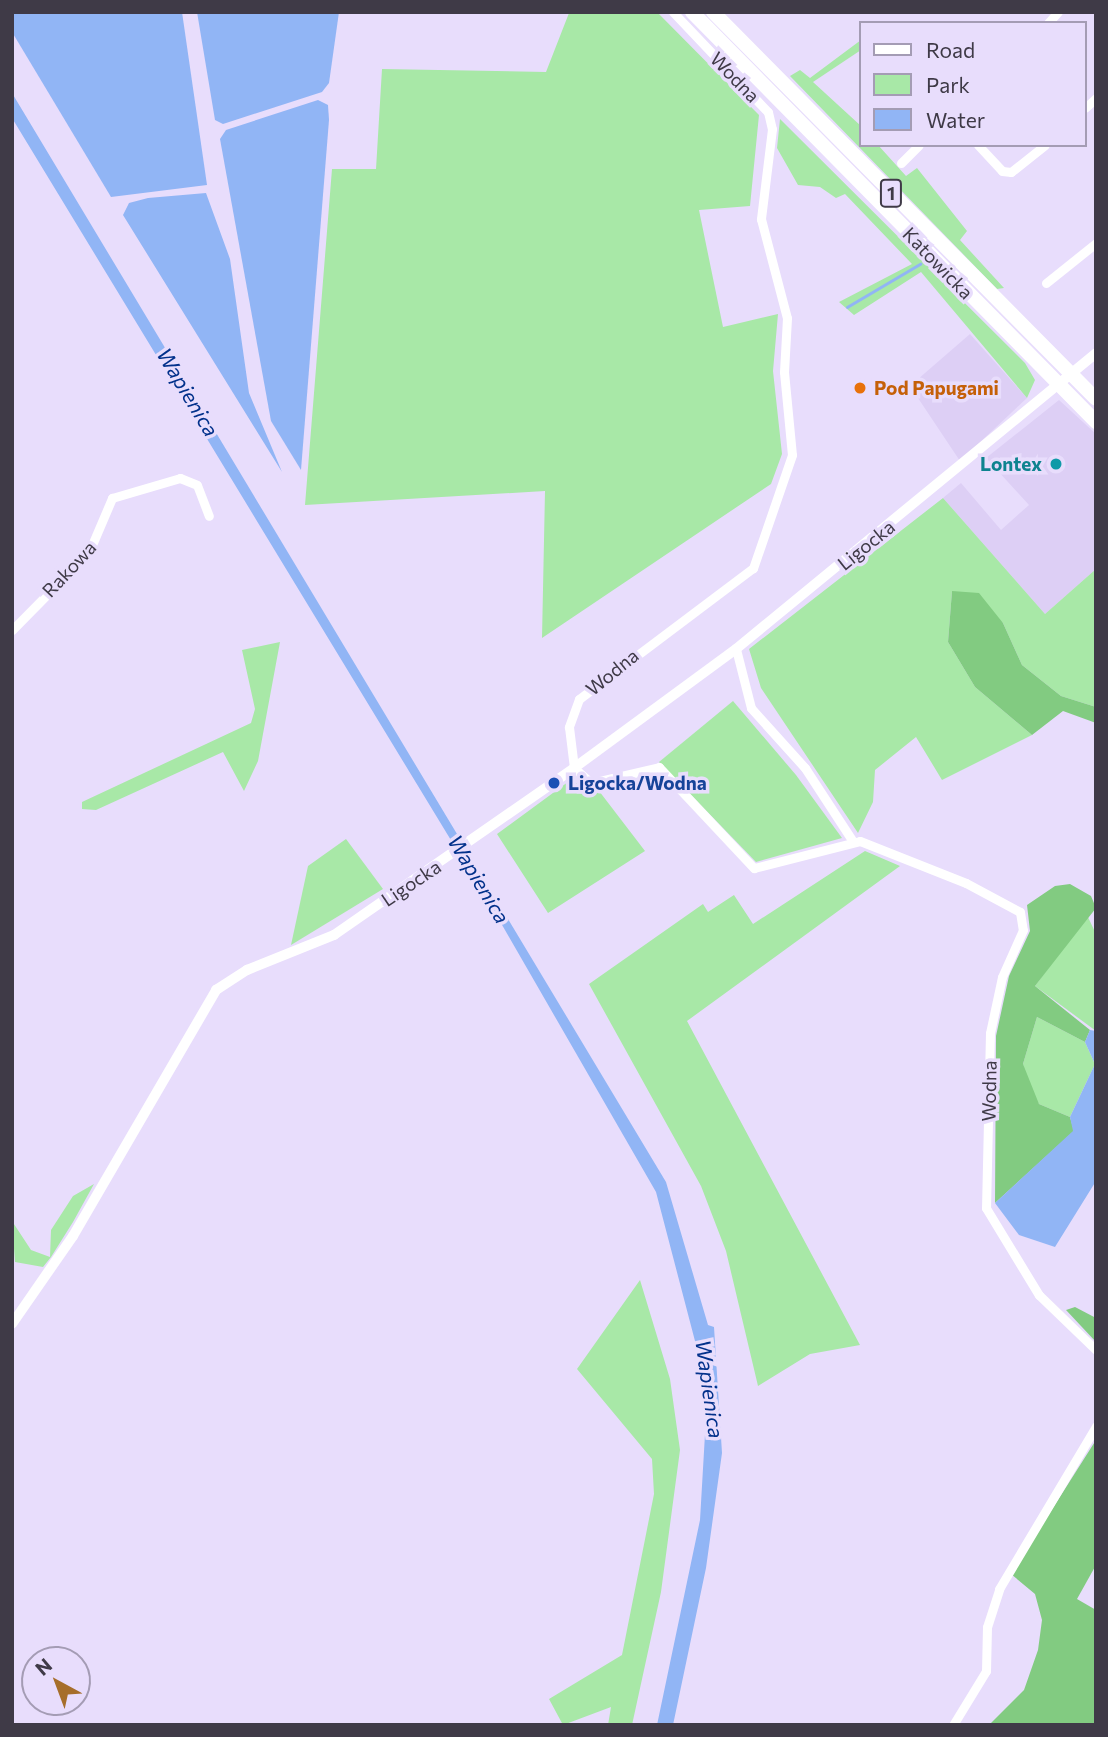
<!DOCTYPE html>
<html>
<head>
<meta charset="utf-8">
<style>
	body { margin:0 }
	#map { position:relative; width:1108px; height:1737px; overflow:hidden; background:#e8ddfc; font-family:Commissioner,sans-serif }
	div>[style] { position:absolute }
	.built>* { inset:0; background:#ddcff5 }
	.green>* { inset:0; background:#a8e8a7 }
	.forest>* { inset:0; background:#82cb81 }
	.water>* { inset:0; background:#91b5f5 }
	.stream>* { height:2.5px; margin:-1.25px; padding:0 1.25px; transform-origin:1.25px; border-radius:1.25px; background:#91b5f5 }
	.minor>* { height:9px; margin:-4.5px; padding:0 4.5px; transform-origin:4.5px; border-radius:4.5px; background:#fff }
	.tertiary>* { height:10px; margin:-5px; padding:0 5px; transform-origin:5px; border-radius:5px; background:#fff }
	.primary>* { height:14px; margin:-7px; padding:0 7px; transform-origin:7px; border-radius:7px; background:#fff }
	.dots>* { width:19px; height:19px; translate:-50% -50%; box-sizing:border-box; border:4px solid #e8ddfc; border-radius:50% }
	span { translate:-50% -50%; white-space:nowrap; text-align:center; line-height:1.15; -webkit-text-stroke:7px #e8ddfc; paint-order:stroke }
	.shield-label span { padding:2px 5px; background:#e8ddfc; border:2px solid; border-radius:5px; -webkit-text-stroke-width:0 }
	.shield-label { font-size:18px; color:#3f3a47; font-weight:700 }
	.street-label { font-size:19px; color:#3f3a47 }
	.food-label { font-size:19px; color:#c56008; font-weight:700 }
	.left { translate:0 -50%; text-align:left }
	.culture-label { font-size:19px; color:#0d838f; font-weight:700 }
	.right { translate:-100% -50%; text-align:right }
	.transit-label { font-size:19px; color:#164399; font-weight:700 }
	.water-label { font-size:21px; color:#02318b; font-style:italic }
	.frame { position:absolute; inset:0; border:14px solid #3f3a47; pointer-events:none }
	.legend { position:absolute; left:859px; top:21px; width:228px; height:126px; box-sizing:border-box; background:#e8ddfc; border:2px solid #a49cb4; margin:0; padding:9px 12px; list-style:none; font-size:21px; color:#3f3a47 }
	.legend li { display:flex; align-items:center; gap:14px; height:35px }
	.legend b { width:35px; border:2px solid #a49cb4 }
	.north { position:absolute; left:21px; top:1646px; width:70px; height:70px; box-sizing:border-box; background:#e8ddfc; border:2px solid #a49cb4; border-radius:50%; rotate:319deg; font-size:19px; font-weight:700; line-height:28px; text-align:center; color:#3f3a47 }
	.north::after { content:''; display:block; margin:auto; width:24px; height:32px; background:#a66e2b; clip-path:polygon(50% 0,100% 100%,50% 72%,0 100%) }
</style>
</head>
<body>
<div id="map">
	<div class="built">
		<div style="clip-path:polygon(970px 334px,1027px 398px,960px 461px,910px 386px)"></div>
		<div style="clip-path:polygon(1059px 400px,1096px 434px,1096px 569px,1045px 614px,943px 498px,961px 483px,1001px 530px,1029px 505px,986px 458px)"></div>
	</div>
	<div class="green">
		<div style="clip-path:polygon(657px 12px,759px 115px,750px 206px,699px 210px,723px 327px,778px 314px,773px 371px,782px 454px,771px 484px,542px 638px,545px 491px,305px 505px,332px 169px,376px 169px,382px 69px,546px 72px,569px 13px)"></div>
		<div style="clip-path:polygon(861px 40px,861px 50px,813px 82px,861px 126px,861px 145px,878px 145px,906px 176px,917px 168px,967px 231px,960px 240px,1004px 288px,997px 289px,790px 76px,800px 70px,810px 78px)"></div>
		<div style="clip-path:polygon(780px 119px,1025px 363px,1035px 380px,1027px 398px,921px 272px,854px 315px,839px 302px,912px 264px,845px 194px,836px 198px,820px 187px,798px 185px,777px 148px)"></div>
		<div style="clip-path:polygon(943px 498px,1045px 614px,1096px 569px,1096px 707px,1061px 696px,1022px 665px,1003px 623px,952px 591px,948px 642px,975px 687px,1032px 735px,942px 780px,916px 737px,875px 770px,873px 802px,858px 833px,761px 688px,749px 649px)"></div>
		<div style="clip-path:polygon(280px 642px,258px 761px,244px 791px,223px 752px,96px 810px,82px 809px,82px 802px,251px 723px,255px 709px,242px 650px)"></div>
		<div style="clip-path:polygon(733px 701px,796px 775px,842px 838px,756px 862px,659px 762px)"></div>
		<div style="clip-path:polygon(572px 779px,581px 788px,596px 787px,645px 851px,548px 913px,497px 834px)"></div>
		<div style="clip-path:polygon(346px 839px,383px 889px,291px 945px,308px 866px)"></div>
		<div style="clip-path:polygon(865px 851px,900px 866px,687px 1021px,860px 1345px,810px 1354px,758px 1386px,726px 1251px,701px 1186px,589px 984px,703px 904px,708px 912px,734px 895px,753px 924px)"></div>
		<div style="clip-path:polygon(1087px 915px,1096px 934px,1096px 1031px,1035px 986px)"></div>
		<div style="clip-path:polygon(1037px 1017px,1085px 1042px,1095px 1064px,1070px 1117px,1039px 1104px,1026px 1085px,1023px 1064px)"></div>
		<div style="clip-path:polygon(94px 1184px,73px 1222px,51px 1257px,43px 1267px,15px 1262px,12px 1221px,31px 1250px,50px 1257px,51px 1230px,73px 1196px)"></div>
		<div style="clip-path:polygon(640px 1280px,670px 1379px,680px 1450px,661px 1592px,632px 1725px,608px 1725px,611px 1707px,563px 1725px,549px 1699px,622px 1655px,654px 1494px,652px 1459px,577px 1369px)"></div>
	</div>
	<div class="forest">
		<div style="clip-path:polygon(952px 591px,979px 593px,1003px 623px,1022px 665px,1061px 696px,1096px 707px,1096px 723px,1063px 711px,1032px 735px,975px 687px,948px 642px)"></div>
		<div style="clip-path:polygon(1070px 884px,1091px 896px,1096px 908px,1035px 986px,1090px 1030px,1085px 1042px,1037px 1017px,1023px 1064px,1039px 1104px,1070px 1117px,1074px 1131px,995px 1203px,996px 1036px,1009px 976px,1030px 931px,1027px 905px,1055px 886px)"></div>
		<div style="clip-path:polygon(1075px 1307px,1096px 1318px,1096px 1342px,1066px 1310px)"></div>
		<div style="clip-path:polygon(1096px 1440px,1096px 1565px,1077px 1599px,1096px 1610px,1096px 1725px,989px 1725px,1024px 1690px,1038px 1650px,1042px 1620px,1035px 1594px,1011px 1574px)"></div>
	</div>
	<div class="water">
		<div style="clip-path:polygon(12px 12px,182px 12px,207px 185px,111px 197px,12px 32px)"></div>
		<div style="clip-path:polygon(197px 12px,339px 12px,329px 83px,322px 92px,223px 124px,215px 120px)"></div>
		<div style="clip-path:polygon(12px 93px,666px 1182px,708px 1325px,714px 1327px,722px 1453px,706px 1568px,673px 1725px,657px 1725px,700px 1520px,706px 1417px,695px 1341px,656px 1192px,494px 911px,12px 118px)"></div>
		<div style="clip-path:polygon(318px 100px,328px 105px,329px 120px,301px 470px,271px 421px,220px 139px,226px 130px)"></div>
		<div style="clip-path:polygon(206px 193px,230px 259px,249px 393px,282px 472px,123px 215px,129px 203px,148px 198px)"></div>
		<div style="clip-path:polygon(1090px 1030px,1096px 1031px,1096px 1181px,1055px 1247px,1019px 1235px,995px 1203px,1073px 1131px,1070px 1117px,1095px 1064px,1085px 1042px)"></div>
	</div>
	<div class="stream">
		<div style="left:847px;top:307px;width:85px;rotate:-30.5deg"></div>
	</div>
	<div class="minor">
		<div style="left:673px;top:12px;width:138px;rotate:46.5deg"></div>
		<div style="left:768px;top:112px;width:17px;rotate:77deg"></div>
		<div style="left:772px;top:129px;width:91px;rotate:97deg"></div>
		<div style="left:761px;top:219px;width:102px;rotate:75.3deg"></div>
		<div style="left:787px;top:318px;width:54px;rotate:93.2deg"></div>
		<div style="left:784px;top:372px;width:83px;rotate:84.5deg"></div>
		<div style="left:792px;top:455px;width:120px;rotate:109deg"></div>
		<div style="left:753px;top:568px;width:218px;rotate:143deg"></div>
		<div style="left:579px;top:699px;width:30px;rotate:110deg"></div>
		<div style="left:569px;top:727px;width:41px;rotate:83deg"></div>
		<div style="left:574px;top:768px;width:23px;rotate:41deg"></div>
		<div style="left:591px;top:783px;width:70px;rotate:-13.2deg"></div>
		<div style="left:659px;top:767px;width:139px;rotate:46.8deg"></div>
		<div style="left:754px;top:868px;width:109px;rotate:-14.3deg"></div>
		<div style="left:860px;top:841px;width:114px;rotate:21.6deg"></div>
		<div style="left:966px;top:883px;width:61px;rotate:28.2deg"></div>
		<div style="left:1020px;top:912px;width:18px;rotate:81deg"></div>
		<div style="left:1023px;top:930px;width:51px;rotate:114.1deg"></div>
		<div style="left:1002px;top:977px;width:57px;rotate:102.1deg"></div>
		<div style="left:990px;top:1033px;width:175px;rotate:91.3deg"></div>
		<div style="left:986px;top:1208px;width:102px;rotate:58.7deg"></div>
		<div style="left:1039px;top:1295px;width:79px;rotate:44deg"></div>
		<div style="left:1048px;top:23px;width:15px;rotate:-48deg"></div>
		<div style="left:1085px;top:108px;width:15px;rotate:-42deg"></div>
		<div style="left:978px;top:145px;width:35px;rotate:47deg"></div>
		<div style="left:1002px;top:171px;width:9px;rotate:6deg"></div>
		<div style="left:1011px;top:172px;width:43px;rotate:-38.5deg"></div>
		<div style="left:901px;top:163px;width:25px;rotate:-45deg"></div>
		<div style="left:1046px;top:283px;width:64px;rotate:-38.7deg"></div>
		<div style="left:12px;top:630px;width:110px;rotate:-45.4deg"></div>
		<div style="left:89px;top:552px;width:59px;rotate:-66.9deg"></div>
		<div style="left:112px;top:498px;width:71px;rotate:-16.4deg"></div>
		<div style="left:180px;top:478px;width:18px;rotate:22deg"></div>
		<div style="left:197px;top:485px;width:33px;rotate:69deg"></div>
		<div style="left:736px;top:649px;width:61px;rotate:75.7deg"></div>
		<div style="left:751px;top:708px;width:81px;rotate:48deg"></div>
		<div style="left:805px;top:768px;width:86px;rotate:56.9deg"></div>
		<div style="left:953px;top:1725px;width:63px;rotate:-58.6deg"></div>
		<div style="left:986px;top:1671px;width:44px;rotate:-88.7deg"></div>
		<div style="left:987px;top:1627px;width:40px;rotate:-72deg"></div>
		<div style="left:999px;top:1589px;width:190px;rotate:-59.2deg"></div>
	</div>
	<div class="tertiary">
		<div style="left:12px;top:1324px;width:107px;rotate:-55.3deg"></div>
		<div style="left:73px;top:1236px;width:285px;rotate:-59.8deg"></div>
		<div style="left:216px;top:990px;width:37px;rotate:-33deg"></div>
		<div style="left:247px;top:970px;width:94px;rotate:-21.9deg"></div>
		<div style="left:334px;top:935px;width:292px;rotate:-34.8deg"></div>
		<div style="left:574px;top:768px;width:201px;rotate:-36.3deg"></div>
		<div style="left:736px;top:649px;width:466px;rotate:-39.4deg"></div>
	</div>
	<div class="primary">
		<div style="left:692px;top:12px;width:576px;rotate:45.42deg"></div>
		<div style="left:713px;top:12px;width:544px;rotate:45.3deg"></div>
	</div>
	<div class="dots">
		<div style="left:860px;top:388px;background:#e8710a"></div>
		<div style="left:1056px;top:464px;background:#0f9aa8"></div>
		<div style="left:554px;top:783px;background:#1a4fb4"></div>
	</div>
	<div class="shield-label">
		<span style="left:891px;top:193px">1</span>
	</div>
	<div class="street-label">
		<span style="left:735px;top:77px;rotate:46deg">Wodna</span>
		<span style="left:938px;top:263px;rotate:46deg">Katowicka</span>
		<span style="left:866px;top:545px;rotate:-39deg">Ligocka</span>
		<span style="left:69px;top:569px;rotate:-47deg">Rakowa</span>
		<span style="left:612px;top:672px;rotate:-39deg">Wodna</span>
		<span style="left:411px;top:883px;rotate:-34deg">Ligocka</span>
		<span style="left:989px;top:1091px;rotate:-89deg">Wodna</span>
	</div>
	<div class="food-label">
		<span class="left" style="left:874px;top:388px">Pod Papugami</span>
	</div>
	<div class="culture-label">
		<span class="right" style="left:1042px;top:464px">Lontex</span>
	</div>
	<div class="transit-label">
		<span class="left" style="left:568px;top:783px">Ligocka/Wodna</span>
	</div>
	<div class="water-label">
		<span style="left:188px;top:392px;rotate:59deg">Wapienica</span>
		<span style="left:479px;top:879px;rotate:59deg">Wapienica</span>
		<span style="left:710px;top:1389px;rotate:82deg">Wapienica</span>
	</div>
	<div class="frame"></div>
	<ul class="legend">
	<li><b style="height:9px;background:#fff"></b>Road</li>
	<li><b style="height:19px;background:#a8e8a7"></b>Park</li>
	<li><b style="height:19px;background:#91b5f5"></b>Water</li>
	</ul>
	<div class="north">N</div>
</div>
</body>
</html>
